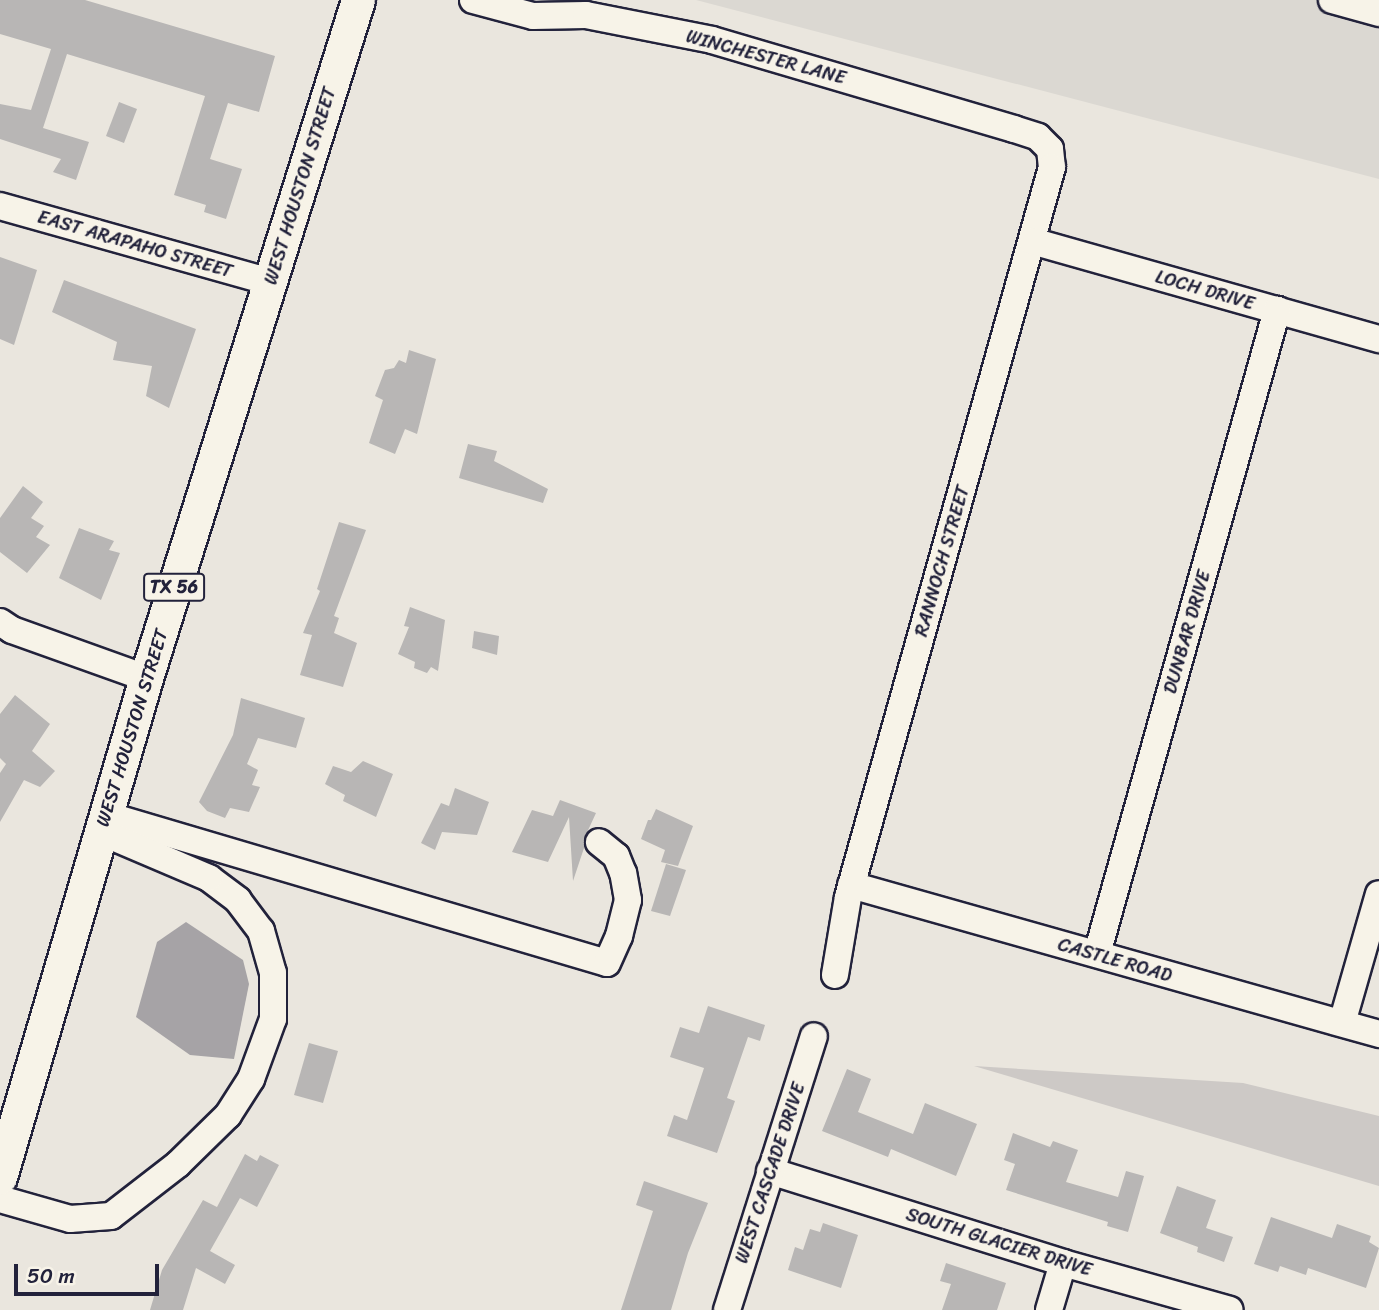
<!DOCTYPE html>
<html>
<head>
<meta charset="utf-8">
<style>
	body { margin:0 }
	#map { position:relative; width:1379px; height:1310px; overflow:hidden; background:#eae6de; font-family:Sriracha,sans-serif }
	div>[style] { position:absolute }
	.built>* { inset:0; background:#dbd8d2 }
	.green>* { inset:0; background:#cdc9c6 }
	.water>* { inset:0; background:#a6a3a6 }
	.building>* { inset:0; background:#b8b6b5 }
	.roads { filter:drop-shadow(2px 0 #22223b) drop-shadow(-2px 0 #22223b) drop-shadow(0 2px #22223b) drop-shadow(0 -2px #22223b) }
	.minor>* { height:26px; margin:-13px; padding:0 13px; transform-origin:13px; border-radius:13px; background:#f7f3e8 }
	.major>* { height:33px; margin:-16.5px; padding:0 16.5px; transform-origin:16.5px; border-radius:16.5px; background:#f7f3e8 }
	span { translate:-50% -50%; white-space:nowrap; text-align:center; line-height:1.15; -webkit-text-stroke:5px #f7f3e8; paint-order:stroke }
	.shield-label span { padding:2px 5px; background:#f7f3e8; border:2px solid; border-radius:5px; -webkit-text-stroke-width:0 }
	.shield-label { font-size:18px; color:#22223b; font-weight:700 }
	.street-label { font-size:19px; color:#22223b }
	.scale { position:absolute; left:14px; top:1264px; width:145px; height:32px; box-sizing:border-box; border:4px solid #22223b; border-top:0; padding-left:9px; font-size:21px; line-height:24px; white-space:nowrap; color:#22223b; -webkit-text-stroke:5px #f7f3e8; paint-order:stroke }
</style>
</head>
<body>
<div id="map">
	<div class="built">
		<div style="clip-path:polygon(696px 0,1379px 0,1379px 179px)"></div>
	</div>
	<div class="green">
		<div style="clip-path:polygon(974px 1066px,1243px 1083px,1379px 1116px,1379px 1186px)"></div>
	</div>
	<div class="water">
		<div style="clip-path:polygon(186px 922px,243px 960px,249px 984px,234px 1059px,190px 1055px,136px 1017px,157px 942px)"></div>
	</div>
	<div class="building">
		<div style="clip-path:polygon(0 0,85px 0,275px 56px,259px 112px,228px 103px,210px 159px,242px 169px,226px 219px,204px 212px,206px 205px,174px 195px,205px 96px,67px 54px,43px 128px,89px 142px,76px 180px,53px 172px,61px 159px,0 139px,0 104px,31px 110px,51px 49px,0 34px)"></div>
		<div style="clip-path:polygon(119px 102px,137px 109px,124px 143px,106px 136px)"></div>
		<div style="clip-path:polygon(0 257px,37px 270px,14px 345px,0 339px)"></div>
		<div style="clip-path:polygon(64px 280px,196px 329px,169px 408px,146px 396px,152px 366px,113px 360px,117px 342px,52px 312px)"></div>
		<div style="clip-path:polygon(409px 350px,436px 359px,417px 434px,405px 429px,395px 454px,369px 443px,383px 400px,375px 396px,385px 370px,394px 368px,399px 360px,406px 363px)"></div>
		<div style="clip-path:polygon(468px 444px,497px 451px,494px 461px,548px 489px,543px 503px,459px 478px)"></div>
		<div style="clip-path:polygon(23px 486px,43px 502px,31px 518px,44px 526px,36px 537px,50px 545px,27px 573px,0 552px,0 518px)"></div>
		<div style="clip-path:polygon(339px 522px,366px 530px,334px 616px,339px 618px,334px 633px,357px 643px,343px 687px,300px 675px,312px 635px,303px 633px,320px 591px,317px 589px)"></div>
		<div style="clip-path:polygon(79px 528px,114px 541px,109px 550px,120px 553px,101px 600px,59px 578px)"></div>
		<div style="clip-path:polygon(410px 607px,445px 620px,438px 671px,431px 667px,427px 673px,414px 668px,415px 662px,398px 654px,409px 627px,404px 626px)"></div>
		<div style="clip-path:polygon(474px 631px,499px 636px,497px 655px,472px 648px)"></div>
		<div style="clip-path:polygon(15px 695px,50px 724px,32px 751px,55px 771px,40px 787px,24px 780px,0 822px,0 773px,6px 764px,0 758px,0 714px)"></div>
		<div style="clip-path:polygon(241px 698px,305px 718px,296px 748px,258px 738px,247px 764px,258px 770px,252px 785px,260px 787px,249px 812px,230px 808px,225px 818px,207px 811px,199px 802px,233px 735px)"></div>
		<div style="clip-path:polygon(363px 761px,393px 774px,376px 817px,343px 801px,345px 795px,325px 784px,333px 766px,351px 772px)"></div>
		<div style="clip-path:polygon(455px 788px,489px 802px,477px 835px,442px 832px,435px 850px,421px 843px,441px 803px,449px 806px)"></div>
		<div style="clip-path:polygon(560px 800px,596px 813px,584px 839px,584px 848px,573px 881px,569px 817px,548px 862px,512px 852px,532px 810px,553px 816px)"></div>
		<div style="clip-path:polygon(656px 809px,693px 826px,678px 866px,661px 862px,665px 850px,641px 839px,648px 820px,651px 820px)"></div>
		<div style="clip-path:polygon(666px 864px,686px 870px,670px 916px,651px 911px)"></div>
		<div style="clip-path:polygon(708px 1006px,765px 1025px,760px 1041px,748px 1037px,727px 1098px,735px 1101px,717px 1153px,667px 1136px,674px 1115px,687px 1120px,704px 1068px,670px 1057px,680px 1027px,699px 1033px)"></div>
		<div style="clip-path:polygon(309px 1043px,338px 1051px,323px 1103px,294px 1095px)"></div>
		<div style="clip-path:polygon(847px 1069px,871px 1079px,858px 1112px,913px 1134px,925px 1103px,977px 1124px,956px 1176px,891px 1149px,888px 1157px,822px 1131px)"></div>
		<div style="clip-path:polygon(1013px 1133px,1050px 1147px,1053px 1141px,1078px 1150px,1066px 1182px,1118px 1197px,1126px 1171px,1144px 1176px,1128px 1232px,1107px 1226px,1108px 1222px,1006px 1190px,1015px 1164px,1004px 1160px)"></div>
		<div style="clip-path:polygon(245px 1154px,257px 1161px,260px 1155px,279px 1165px,257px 1207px,240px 1198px,210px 1251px,235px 1265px,225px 1284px,196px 1268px,183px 1310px,150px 1310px,162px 1270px,203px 1200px,217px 1207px)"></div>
		<div style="clip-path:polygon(644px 1181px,708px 1203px,688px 1253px,671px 1310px,621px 1310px,653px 1211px,636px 1205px)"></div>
		<div style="clip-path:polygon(1177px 1186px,1216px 1200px,1206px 1228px,1233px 1237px,1224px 1262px,1197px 1252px,1198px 1247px,1160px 1233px)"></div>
		<div style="clip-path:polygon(1271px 1217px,1332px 1238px,1337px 1224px,1371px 1236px,1369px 1242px,1379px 1248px,1366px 1288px,1308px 1268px,1306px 1275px,1280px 1266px,1278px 1272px,1254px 1264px)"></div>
		<div style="clip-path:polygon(823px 1223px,858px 1235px,841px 1288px,788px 1270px,795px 1247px,803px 1250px,810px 1229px,820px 1232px)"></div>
		<div style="clip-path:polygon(946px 1263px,1006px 1283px,997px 1310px,942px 1310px,951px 1284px,940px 1281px)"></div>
	</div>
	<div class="roads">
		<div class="minor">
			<div style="left:473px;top:0;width:62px;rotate:14.9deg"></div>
			<div style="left:533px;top:16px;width:53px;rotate:-1.1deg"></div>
			<div style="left:586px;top:15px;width:128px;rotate:11.2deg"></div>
			<div style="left:712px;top:40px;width:315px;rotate:16.4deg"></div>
			<div style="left:1014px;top:129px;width:25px;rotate:18deg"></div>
			<div style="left:1038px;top:137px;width:17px;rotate:45deg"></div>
			<div style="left:1050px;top:149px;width:18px;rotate:84deg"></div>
			<div style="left:1052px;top:167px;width:758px;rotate:105.61deg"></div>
			<div style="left:848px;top:897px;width:79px;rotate:99.5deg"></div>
			<div style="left:1332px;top:0;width:49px;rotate:15.5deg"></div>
			<div style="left:0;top:206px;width:280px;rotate:15.7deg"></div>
			<div style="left:1032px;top:241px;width:361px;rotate:15.8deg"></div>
			<div style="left:0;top:622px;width:14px;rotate:34deg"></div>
			<div style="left:12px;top:630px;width:142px;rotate:19.7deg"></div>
			<div style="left:106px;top:815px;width:522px;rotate:16.46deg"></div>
			<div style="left:607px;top:963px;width:30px;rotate:-66deg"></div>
			<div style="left:619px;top:936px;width:37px;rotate:-76deg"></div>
			<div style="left:628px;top:900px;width:27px;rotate:-100deg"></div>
			<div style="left:623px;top:873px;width:18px;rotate:-112deg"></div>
			<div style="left:616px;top:856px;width:22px;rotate:-141deg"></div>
			<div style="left:851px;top:885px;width:549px;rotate:15.76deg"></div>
			<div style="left:1097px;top:954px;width:669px;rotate:-74.38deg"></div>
			<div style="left:1342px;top:1023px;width:134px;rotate:-74deg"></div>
			<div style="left:770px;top:1171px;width:307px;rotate:17.4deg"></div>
			<div style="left:1063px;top:1263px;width:173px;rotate:15.7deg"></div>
			<div style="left:0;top:1199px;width:73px;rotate:15.9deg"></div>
			<div style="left:70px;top:1219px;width:41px;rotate:-4.2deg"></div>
			<div style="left:111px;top:1216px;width:85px;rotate:-37.8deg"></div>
			<div style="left:178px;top:1164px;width:70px;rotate:-44.4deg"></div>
			<div style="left:228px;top:1115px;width:43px;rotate:-57.4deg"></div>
			<div style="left:251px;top:1079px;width:64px;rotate:-69.9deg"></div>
			<div style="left:273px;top:1019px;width:46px;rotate:-90deg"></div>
			<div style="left:273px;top:973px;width:44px;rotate:-105.9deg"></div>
			<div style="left:261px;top:931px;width:39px;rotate:-127deg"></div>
			<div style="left:238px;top:900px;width:36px;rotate:-143deg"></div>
			<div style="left:209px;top:878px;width:117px;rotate:-156.9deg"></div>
			<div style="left:727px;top:1310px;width:287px;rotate:-72.4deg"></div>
			<div style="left:1049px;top:1310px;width:49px;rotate:-73.4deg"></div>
		</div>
		<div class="major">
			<div style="left:0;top:1177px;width:520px;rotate:-73.69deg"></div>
			<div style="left:146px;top:678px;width:710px;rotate:-72.64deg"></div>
		</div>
	</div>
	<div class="shield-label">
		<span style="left:174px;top:587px">TX 56</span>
	</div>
	<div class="street-label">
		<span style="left:766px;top:57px;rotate:15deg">WINCHESTER LANE</span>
		<span style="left:300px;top:186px;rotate:-73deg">WEST HOUSTON STREET</span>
		<span style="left:135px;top:244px;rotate:16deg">EAST ARAPAHO STREET</span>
		<span style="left:1205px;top:290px;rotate:16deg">LOCH DRIVE</span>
		<span style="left:942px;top:561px;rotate:-74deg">RANNOCH STREET</span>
		<span style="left:1187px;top:632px;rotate:-74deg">DUNBAR DRIVE</span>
		<span style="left:132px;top:728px;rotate:-73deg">WEST HOUSTON STREET</span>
		<span style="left:1115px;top:960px;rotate:16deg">CASTLE ROAD</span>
		<span style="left:770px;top:1173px;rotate:-72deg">WEST CASCADE DRIVE</span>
		<span style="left:999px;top:1242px;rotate:17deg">SOUTH GLACIER DRIVE</span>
	</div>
	<div class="scale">50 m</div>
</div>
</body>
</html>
